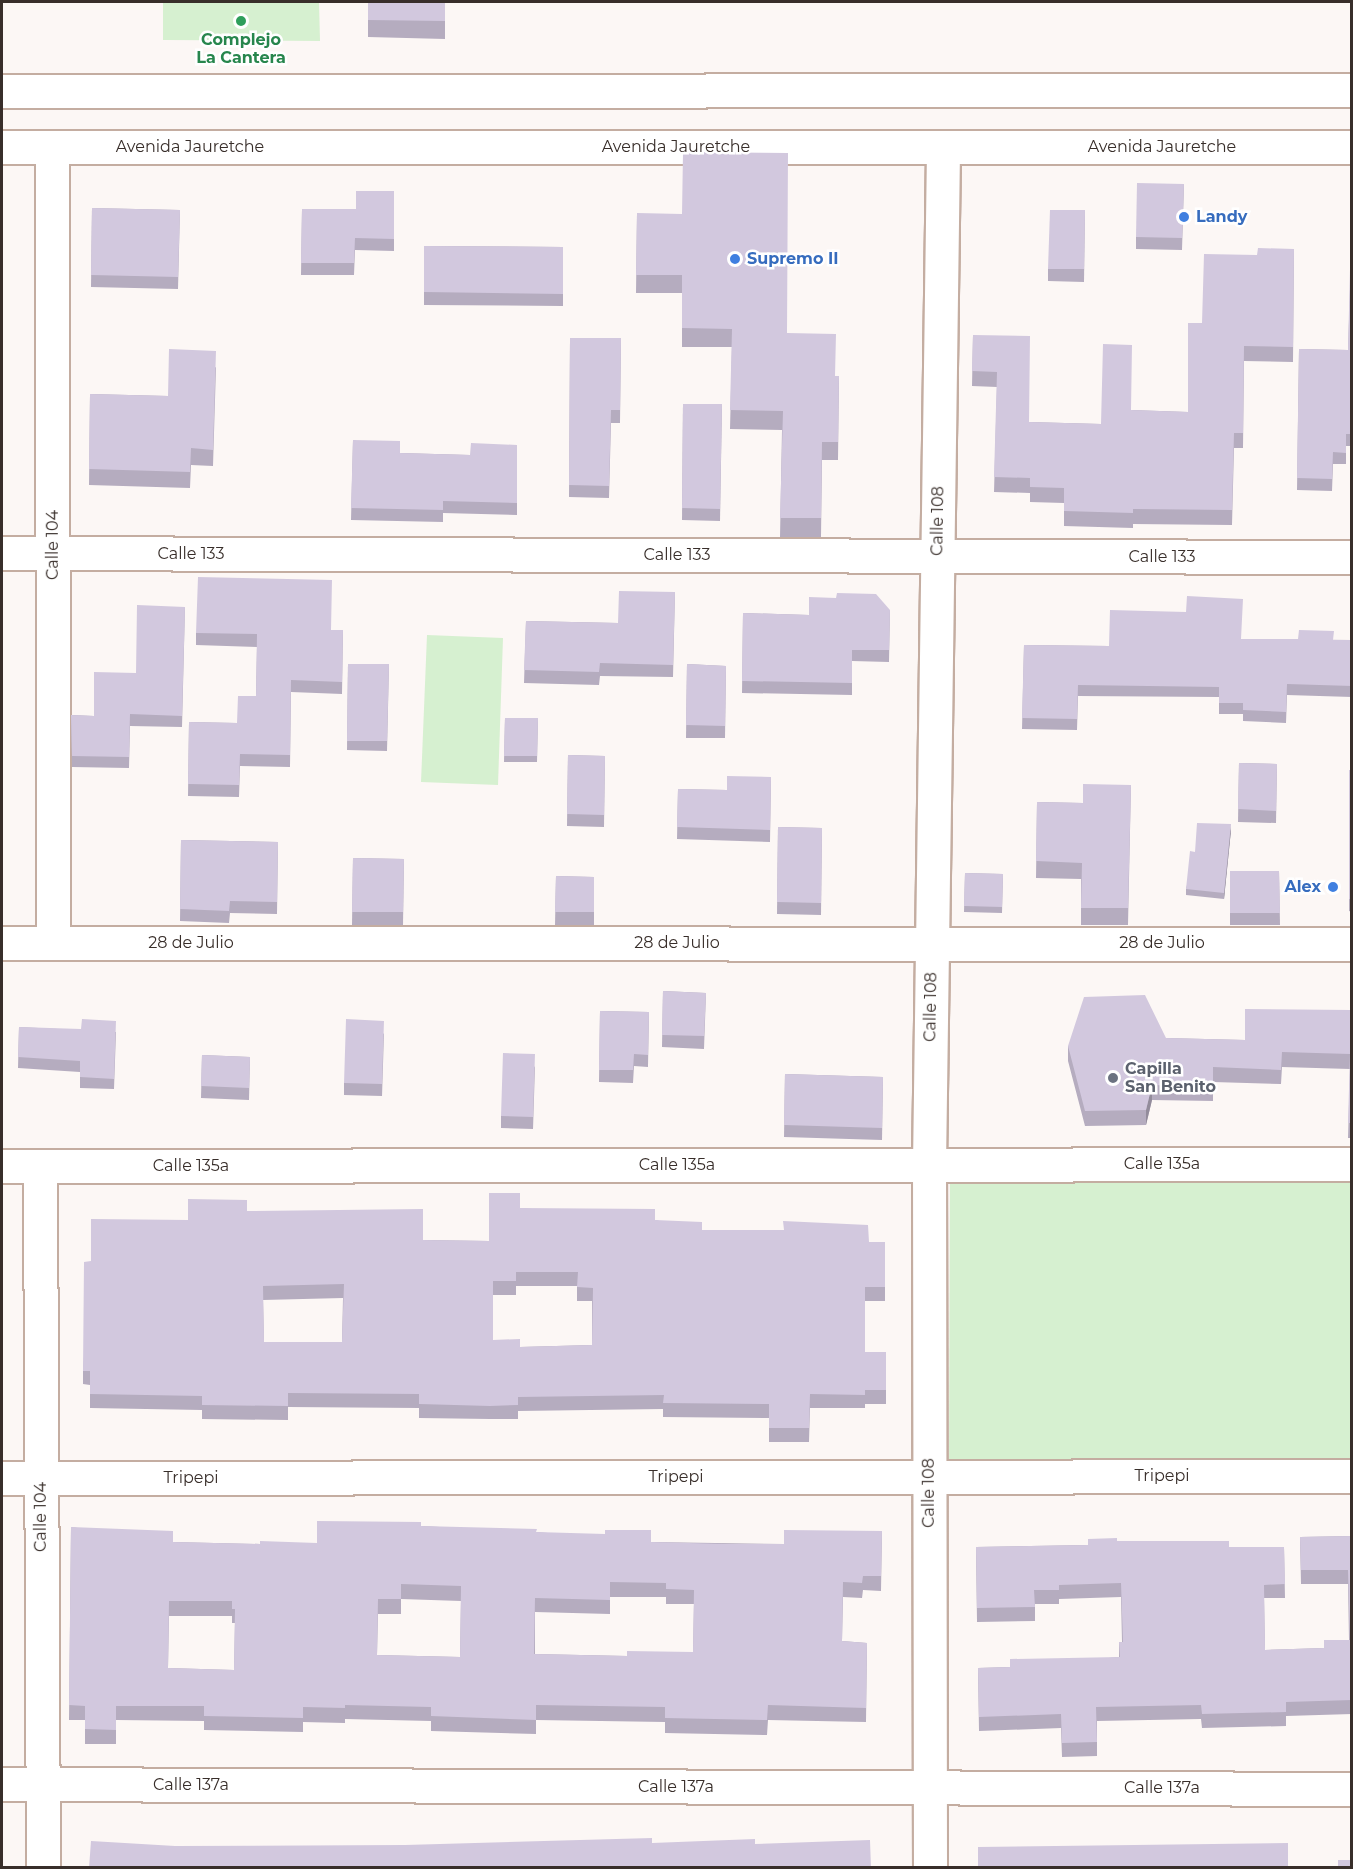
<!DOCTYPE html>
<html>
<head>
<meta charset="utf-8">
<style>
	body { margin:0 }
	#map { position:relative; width:1353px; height:1869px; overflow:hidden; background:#fcf7f5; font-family:Montserrat,sans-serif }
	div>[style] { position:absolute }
	.green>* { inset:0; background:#d6f0d0 }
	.roads { filter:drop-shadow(2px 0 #c4ada1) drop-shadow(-2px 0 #c4ada1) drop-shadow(0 2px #c4ada1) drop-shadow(0 -2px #c4ada1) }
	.minor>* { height:33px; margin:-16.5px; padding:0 16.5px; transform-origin:16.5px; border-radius:16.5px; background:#fff }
	.major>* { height:33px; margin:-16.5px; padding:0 16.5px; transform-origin:16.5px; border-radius:16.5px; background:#fff }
	.wall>* { inset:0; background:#b5acbf }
	.shaded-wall>* { inset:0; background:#938c9b }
	.building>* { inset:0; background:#d2c8de }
	.dots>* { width:16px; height:16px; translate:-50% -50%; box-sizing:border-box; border:3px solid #fff; border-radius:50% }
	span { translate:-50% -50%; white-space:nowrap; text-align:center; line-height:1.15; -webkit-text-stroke:5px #fff; paint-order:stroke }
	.leisure-label { font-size:16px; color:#27864d; font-weight:700 }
	.street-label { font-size:16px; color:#382e2a }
	.shop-label { font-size:16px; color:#366cbe; font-weight:700 }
	.left { translate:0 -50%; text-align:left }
	.right { translate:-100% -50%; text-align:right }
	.worship-label { font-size:16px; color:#5b616d; font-weight:700 }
	.frame { position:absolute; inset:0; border:3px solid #382e2a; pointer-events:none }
</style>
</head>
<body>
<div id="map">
	<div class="green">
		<div style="clip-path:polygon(163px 2px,319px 2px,320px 41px,163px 40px)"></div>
		<div style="clip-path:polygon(427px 635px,503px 638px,498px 785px,421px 782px)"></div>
		<div style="clip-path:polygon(1351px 1170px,1351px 1466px,949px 1467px,950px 1175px)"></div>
	</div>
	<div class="roads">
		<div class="minor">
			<div style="left:52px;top:147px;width:796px;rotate:89.93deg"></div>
			<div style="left:2px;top:553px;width:1350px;rotate:0.17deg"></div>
			<div style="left:2px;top:943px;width:1350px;rotate:0.04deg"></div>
			<div style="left:2px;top:1166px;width:1350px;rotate:-0.08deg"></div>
			<div style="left:40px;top:1166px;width:702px;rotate:89.76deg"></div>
			<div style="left:2px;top:1478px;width:1350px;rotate:-0.08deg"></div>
			<div style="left:2px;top:1784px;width:1350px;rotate:0.21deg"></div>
			<div style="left:930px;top:1868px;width:703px;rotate:-90.08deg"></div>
			<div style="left:929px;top:1165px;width:1018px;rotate:-89.21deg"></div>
		</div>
		<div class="major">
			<div style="left:2px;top:91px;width:1350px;rotate:-0.04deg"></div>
			<div style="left:2px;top:147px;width:1350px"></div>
		</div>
	</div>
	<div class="wall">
		<div style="clip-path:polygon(368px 2px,445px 2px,445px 39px,368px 37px)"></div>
		<div style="clip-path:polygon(1184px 184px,1182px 250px,1136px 249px,1136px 237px)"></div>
		<div style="clip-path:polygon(394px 191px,394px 251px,355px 250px,354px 275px,301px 275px,302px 209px,356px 209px)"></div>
		<div style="clip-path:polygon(92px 208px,180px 210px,178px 289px,91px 287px)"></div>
		<div style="clip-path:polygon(1085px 210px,1084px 282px,1048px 281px,1048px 269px)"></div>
		<div style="clip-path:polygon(637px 213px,787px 333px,835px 376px,839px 376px,838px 460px,822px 460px,821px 537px,780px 537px,782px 430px,730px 429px,732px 347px,682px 347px,682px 293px,636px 293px)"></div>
		<div style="clip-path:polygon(1352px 228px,1352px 446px,1346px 446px,1346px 464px,1333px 464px,1332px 491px,1297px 490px,1299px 349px,1348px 350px)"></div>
		<div style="clip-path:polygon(424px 246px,563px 247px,563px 306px,424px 305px)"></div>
		<div style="clip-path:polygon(1294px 249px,1293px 362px,1244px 361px,1243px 448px,1234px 448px,1232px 525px,1133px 524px,1133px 528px,1064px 526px,1064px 503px,1030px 502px,1030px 493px,994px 492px,997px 387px,972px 386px,973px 335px,1029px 422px,1101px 424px,1131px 410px,1188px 412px,1202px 323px,1257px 255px)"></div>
		<div style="clip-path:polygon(570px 338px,621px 338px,620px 423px,611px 423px,609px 498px,569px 497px)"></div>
		<div style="clip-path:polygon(216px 367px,213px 466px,191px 465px,190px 488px,89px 485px,90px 394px,168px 396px)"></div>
		<div style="clip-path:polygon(683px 404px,722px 404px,720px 521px,682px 520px)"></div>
		<div style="clip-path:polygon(353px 440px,400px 453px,470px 455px,517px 445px,517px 515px,443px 513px,443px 522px,351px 520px)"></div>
		<div style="clip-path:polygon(675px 592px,673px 677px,600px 676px,599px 685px,524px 683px,526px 621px,618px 623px)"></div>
		<div style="clip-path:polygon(185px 607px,182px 727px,130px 726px,129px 768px,72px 767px,71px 715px,94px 716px,136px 673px)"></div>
		<div style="clip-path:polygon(890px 610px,889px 662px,852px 661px,852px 695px,742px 693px,743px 613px,809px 615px)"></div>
		<div style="clip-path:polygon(331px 630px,343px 630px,342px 694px,291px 692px,290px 767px,240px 766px,239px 797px,188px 796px,189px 722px,237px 723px,256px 696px,257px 647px,196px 645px,196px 633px)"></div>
		<div style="clip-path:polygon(1242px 639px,1352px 640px,1352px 697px,1287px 695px,1286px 723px,1243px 721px,1243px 714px,1219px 714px,1219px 697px,1078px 696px,1077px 730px,1022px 729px,1024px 645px,1109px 646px)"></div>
		<div style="clip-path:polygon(348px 664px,389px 664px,387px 751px,347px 750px)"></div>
		<div style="clip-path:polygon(687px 664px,726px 666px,725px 738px,686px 738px)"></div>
		<div style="clip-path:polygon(505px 718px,538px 718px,537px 762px,504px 762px)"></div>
		<div style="clip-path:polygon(568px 755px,605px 756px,604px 827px,567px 826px)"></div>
		<div style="clip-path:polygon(1239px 763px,1277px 764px,1276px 823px,1238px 822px)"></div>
		<div style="clip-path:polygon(1349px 770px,1352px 770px,1352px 912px,1349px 911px)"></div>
		<div style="clip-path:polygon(771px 777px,770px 842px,677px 839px,678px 789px,727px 790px)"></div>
		<div style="clip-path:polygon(1131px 785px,1128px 925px,1081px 925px,1081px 879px,1036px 878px,1037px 802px,1083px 803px)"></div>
		<div style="clip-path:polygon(778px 827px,822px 828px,821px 915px,777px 914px)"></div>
		<div style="clip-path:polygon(1231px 830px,1224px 899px,1186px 895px,1186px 889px,1195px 852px)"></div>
		<div style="clip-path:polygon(181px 840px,278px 842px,277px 914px,230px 913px,229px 923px,180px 921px)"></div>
		<div style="clip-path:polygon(353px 858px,404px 859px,403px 925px,352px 925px)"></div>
		<div style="clip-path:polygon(1230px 871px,1279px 871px,1280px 925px,1230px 925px)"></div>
		<div style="clip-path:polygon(965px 873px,1003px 874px,1002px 913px,964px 912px)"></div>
		<div style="clip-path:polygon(556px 876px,594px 877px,594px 925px,555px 925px)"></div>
		<div style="clip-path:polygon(663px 991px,706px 993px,704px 1049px,662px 1047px)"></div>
		<div style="clip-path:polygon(1352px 995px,1352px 1138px,1348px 1138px,1350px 1069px,1282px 1067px,1281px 1084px,1213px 1082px,1213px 1101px,1152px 1100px,1146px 1125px,1085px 1126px,1068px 1061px,1068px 1046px,1166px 1038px,1245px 1040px,1351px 1010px)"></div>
		<div style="clip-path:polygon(600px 1011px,649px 1012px,648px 1067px,634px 1066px,633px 1083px,599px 1082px)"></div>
		<div style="clip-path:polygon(19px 1027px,116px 1032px,114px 1089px,80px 1088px,80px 1072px,18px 1068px)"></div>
		<div style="clip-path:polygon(384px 1033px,382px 1096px,344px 1095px,344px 1083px)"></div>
		<div style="clip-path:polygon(202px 1055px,250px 1057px,249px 1100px,201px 1098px)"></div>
		<div style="clip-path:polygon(535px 1066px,533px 1129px,501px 1128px,501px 1116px)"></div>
		<div style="clip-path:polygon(785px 1074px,883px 1077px,882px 1140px,784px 1137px)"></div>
		<div style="clip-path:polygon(evenodd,520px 1208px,655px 1220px,702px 1230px,869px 1242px,885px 1242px,885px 1301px,865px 1301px,865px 1352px,886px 1352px,886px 1404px,865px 1404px,865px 1408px,810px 1408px,809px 1442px,769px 1442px,769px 1418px,663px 1417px,663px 1409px,518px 1411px,518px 1419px,490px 1419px,419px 1418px,419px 1408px,288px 1407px,288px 1420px,202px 1419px,202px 1410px,90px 1408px,90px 1385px,83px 1384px,83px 1371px,91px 1261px,188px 1220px,247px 1211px,423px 1240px,489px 1241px,520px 1208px,516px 1286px,577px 1286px,577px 1301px,592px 1301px,592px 1345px,520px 1347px,493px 1340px,493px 1295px,516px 1295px,516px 1286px,520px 1208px,343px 1298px,342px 1342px,264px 1342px,263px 1300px,343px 1298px)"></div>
		<div style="clip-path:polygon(evenodd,421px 1526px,536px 1532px,651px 1542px,784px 1544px,882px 1531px,881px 1591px,863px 1590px,862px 1598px,843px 1597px,842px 1641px,867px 1643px,866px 1722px,768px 1720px,767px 1735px,665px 1733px,665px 1722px,536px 1720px,536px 1734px,431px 1731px,431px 1721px,345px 1719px,345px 1723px,303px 1722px,303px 1732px,204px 1730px,204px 1721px,116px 1720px,116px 1744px,85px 1744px,85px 1720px,69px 1720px,71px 1527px,173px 1542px,260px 1544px,317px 1543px,421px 1526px,610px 1597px,666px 1597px,666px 1604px,694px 1604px,693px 1652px,627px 1656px,535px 1654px,535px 1612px,610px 1614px,610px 1597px,421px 1526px,401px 1599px,461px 1601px,460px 1657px,377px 1655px,378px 1614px,401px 1614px,401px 1599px,421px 1526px,169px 1616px,232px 1616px,232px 1623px,235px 1623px,234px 1670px,168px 1668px,169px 1616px)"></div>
		<div style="clip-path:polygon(1352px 1536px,1352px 1714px,1286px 1716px,1286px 1726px,1202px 1728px,1201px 1719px,1097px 1721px,1097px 1756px,1062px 1757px,1061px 1728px,979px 1731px,978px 1668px,1010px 1667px,1119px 1657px,1119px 1642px,1122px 1642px,1121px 1597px,1059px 1599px,1059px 1604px,1035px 1604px,1035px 1621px,977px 1622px,976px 1547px,1088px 1545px,1117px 1541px,1229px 1547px,1284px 1547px,1285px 1598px,1264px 1598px,1265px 1650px,1324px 1648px,1349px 1640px,1348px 1584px,1301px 1584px,1300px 1537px)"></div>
	</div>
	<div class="shaded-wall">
		<div style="clip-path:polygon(1231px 824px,1231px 830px,1224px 899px,1224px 893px)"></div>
		<div style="clip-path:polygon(1152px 1085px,1152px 1100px,1146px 1125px,1146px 1110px)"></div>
	</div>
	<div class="building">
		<div style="clip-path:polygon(368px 2px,445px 2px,445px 21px,368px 20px)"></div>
		<div style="clip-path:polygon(683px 152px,788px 153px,787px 333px,836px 334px,835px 376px,839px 376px,838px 442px,822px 442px,821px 518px,780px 518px,783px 411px,730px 410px,732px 329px,682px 328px,682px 275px,636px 275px,637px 213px,682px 214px)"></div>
		<div style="clip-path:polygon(1137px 183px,1184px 184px,1182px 238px,1136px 237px)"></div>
		<div style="clip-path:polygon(356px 191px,394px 191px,394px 239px,355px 238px,354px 263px,301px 263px,302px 209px,356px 209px)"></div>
		<div style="clip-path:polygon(92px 208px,180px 210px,178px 277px,91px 275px)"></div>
		<div style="clip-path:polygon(1050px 210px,1085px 210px,1084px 269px,1048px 269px)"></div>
		<div style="clip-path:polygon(1351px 228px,1352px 228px,1352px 434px,1346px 434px,1346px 453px,1333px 452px,1332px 479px,1297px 478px,1299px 349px,1348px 350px)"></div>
		<div style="clip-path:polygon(424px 246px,563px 247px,563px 294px,424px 292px)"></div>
		<div style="clip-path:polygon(1258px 248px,1294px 249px,1293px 347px,1244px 346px,1243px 433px,1234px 433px,1232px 510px,1133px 509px,1133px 513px,1064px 511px,1064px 488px,1030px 487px,1030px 478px,994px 477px,997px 372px,972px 371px,973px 335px,1030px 336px,1029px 422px,1101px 424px,1103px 344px,1132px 345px,1131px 410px,1188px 412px,1188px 323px,1202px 323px,1204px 254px,1257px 255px)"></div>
		<div style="clip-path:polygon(570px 338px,621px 338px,620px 410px,611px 410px,609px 486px,569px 485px)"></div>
		<div style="clip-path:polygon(169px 349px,216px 351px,213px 450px,191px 448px,190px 472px,89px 469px,90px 394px,168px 396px)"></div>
		<div style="clip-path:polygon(683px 404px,722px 404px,720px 509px,682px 508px)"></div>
		<div style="clip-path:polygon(353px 440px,400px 441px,400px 453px,470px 455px,471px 443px,517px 445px,517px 503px,443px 501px,443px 510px,351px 508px)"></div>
		<div style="clip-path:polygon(198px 577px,332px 580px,331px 630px,343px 630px,342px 682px,291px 680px,290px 755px,240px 754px,239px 785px,188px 784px,189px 722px,237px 723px,238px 696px,256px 696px,257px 634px,196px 633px)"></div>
		<div style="clip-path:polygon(619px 591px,675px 592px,673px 665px,600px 663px,599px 672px,524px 670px,526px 621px,618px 623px)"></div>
		<div style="clip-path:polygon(837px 593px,876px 594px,890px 610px,889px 650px,852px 650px,852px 683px,742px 681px,743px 613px,809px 615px,809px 597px,836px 598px)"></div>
		<div style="clip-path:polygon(1187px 596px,1243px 599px,1241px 639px,1298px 639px,1299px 630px,1334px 631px,1333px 640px,1352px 640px,1352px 686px,1287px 684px,1286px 712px,1243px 710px,1243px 703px,1219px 703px,1219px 687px,1078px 685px,1077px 719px,1022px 718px,1024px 645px,1109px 646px,1110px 610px,1186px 612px)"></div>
		<div style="clip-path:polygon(137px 605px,185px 607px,182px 716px,130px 714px,129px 757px,72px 756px,71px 715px,94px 716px,94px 672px,136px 673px)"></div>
		<div style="clip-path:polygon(348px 664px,389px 664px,387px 741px,347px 741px)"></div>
		<div style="clip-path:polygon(687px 664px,726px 666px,725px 726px,686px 725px)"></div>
		<div style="clip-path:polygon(505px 718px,538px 718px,537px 756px,504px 756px)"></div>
		<div style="clip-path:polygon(568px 755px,605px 756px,604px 815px,567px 814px)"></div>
		<div style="clip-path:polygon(1239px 763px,1277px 764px,1276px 811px,1238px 809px)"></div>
		<div style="clip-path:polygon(1349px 770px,1352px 770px,1352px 899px,1349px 899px)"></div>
		<div style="clip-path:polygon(727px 776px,771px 777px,770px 830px,677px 827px,678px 789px,727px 790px)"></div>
		<div style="clip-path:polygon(1083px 784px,1131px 785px,1128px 908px,1081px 908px,1082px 863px,1036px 861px,1037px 802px,1083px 803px)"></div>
		<div style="clip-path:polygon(1197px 823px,1231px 824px,1224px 893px,1186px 889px,1190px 851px,1195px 852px)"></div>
		<div style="clip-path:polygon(778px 827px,822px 828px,821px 903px,777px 902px)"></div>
		<div style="clip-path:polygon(181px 840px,278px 842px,277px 902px,230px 901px,229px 911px,180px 909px)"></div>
		<div style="clip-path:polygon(353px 858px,404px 859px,403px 912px,352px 912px)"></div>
		<div style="clip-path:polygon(1230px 871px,1279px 871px,1280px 913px,1230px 913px)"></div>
		<div style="clip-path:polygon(965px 873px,1003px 874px,1002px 907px,964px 906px)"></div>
		<div style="clip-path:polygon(556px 876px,594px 877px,594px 912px,555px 912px)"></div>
		<div style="clip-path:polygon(663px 991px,706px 993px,704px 1036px,662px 1035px)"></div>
		<div style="clip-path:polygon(1145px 995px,1166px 1038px,1245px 1040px,1245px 1009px,1351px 1010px,1352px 995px,1352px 1123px,1348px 1123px,1350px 1054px,1282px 1052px,1281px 1070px,1213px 1067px,1213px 1087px,1152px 1085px,1146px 1110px,1085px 1111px,1068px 1046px,1084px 997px)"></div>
		<div style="clip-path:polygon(600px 1011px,649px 1012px,648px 1055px,634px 1054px,633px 1070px,599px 1070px)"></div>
		<div style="clip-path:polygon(82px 1019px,116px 1021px,114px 1079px,80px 1077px,80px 1061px,18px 1057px,19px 1027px,81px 1029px)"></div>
		<div style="clip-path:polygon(346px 1019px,384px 1021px,382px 1084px,344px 1083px)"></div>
		<div style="clip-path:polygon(503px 1053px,535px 1054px,533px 1117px,501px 1116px)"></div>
		<div style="clip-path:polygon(202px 1055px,250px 1057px,249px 1088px,201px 1086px)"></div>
		<div style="clip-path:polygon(785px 1074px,883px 1077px,882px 1128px,784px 1125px)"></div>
		<div style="clip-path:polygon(evenodd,489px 1193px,520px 1193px,520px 1208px,655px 1209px,655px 1220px,702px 1222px,702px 1230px,784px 1230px,783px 1221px,868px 1225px,869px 1242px,885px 1242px,885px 1287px,865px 1287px,865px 1352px,886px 1352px,886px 1390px,865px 1390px,865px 1395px,810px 1394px,809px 1428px,769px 1428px,769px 1404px,663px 1403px,664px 1395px,518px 1397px,518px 1405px,490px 1406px,419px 1404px,419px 1394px,288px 1393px,288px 1406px,202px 1405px,202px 1396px,90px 1394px,90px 1371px,83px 1371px,84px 1262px,91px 1261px,91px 1219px,188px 1220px,188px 1199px,247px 1200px,247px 1211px,423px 1209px,423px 1240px,489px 1241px,489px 1193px,516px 1272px,578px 1272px,577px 1287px,593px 1288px,592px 1345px,520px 1347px,520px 1339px,493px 1340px,493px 1281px,516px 1281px,516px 1272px,489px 1193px,344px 1284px,342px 1342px,264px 1342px,263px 1286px,344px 1284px)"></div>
		<div style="clip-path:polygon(evenodd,317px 1521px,421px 1522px,421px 1526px,537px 1529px,536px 1532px,605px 1534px,605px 1530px,651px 1530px,651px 1542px,726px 1544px,784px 1544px,784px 1530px,882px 1531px,881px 1576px,863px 1576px,862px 1583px,843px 1582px,842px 1641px,867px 1643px,866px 1708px,768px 1705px,767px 1720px,665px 1718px,665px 1707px,536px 1705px,536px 1720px,431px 1716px,431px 1707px,345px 1705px,345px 1708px,303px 1707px,303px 1718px,204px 1716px,204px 1706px,116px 1706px,116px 1730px,85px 1729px,85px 1706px,69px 1705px,71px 1527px,173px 1531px,173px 1542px,260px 1544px,260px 1541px,317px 1543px,317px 1521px,610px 1582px,666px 1583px,666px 1589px,694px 1590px,693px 1652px,627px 1651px,627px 1656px,534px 1654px,535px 1598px,610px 1600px,610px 1582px,317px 1521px,401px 1584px,461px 1586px,460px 1657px,377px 1655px,378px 1599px,401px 1599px,401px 1584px,317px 1521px,169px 1601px,232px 1601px,232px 1609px,235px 1609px,234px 1670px,168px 1668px,169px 1601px)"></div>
		<div style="clip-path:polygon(1352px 1536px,1352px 1700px,1286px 1702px,1286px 1712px,1202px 1714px,1201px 1705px,1096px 1707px,1097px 1742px,1062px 1743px,1061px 1714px,979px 1717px,978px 1668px,1010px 1667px,1010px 1659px,1120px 1657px,1119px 1642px,1123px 1642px,1121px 1583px,1059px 1585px,1059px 1590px,1034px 1590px,1035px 1607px,977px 1608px,976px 1547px,1088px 1545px,1088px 1539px,1117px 1538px,1117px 1541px,1229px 1541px,1229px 1547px,1284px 1547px,1285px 1584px,1264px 1585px,1265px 1650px,1324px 1648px,1324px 1640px,1350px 1640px,1348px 1570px,1301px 1570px,1300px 1537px)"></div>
		<div style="clip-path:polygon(1350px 1837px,1352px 1837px,1352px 1868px,1338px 1868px,1338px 1860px,1351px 1860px)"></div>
		<div style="clip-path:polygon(652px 1838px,652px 1843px,755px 1839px,755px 1844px,870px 1840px,871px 1868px,89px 1868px,91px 1841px,175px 1846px,405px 1845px)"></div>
		<div style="clip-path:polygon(1288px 1843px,1288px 1868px,978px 1868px,978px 1847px)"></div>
	</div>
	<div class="dots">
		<div style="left:241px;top:21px;background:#2e9e5b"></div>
		<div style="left:1184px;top:217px;background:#3f7fe0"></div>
		<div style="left:735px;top:259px;background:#3f7fe0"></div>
		<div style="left:1333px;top:887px;background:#3f7fe0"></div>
		<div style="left:1113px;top:1078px;background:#6b7280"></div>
	</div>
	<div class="leisure-label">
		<span style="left:241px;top:49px">Complejo<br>La Cantera</span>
	</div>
	<div class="street-label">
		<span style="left:190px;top:147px">Avenida Jauretche</span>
		<span style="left:676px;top:147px">Avenida Jauretche</span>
		<span style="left:1162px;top:147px">Avenida Jauretche</span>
		<span style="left:938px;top:521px;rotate:-89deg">Calle 108</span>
		<span style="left:53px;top:545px;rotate:-90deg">Calle 104</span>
		<span style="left:191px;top:554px">Calle 133</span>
		<span style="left:677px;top:555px">Calle 133</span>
		<span style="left:1162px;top:557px">Calle 133</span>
		<span style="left:191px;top:943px">28 de Julio</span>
		<span style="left:677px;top:943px">28 de Julio</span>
		<span style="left:1162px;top:943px">28 de Julio</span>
		<span style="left:931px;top:1007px;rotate:-89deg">Calle 108</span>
		<span style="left:1162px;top:1164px">Calle 135a</span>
		<span style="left:677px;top:1165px">Calle 135a</span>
		<span style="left:191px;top:1166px">Calle 135a</span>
		<span style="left:1162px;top:1476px">Tripepi</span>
		<span style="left:676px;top:1477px">Tripepi</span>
		<span style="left:191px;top:1478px">Tripepi</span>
		<span style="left:929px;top:1493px;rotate:-90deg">Calle 108</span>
		<span style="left:41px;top:1517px;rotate:-90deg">Calle 104</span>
		<span style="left:191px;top:1785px">Calle 137a</span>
		<span style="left:676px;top:1787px">Calle 137a</span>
		<span style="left:1162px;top:1788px">Calle 137a</span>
	</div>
	<div class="shop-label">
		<span class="left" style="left:1196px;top:217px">Landy</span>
		<span class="left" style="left:747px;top:259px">Supremo II</span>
		<span class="right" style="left:1321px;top:887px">Alex</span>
	</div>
	<div class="worship-label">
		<span class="left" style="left:1125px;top:1078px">Capilla<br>San Benito</span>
	</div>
	<div class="frame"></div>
</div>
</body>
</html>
